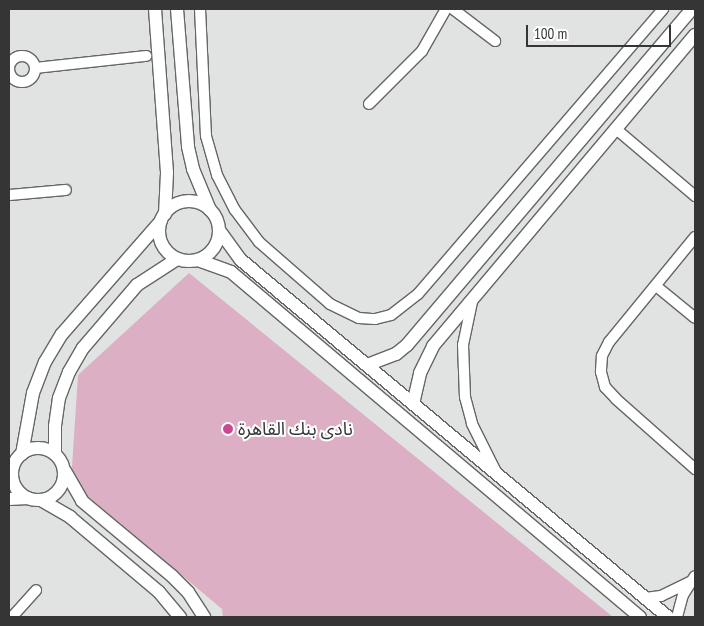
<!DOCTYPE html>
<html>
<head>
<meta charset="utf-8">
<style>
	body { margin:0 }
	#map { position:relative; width:704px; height:626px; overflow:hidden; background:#e0e3e1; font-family:"PT Sans Narrow","Noto Sans Arabic",sans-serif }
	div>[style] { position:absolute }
	.green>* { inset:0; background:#ddafc5 }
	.roads { filter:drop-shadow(1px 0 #646764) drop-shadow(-1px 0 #646764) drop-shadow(0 1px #646764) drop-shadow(0 -1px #646764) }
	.minor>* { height:10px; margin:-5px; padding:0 5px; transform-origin:5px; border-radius:5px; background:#fff }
	.minor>.ring { margin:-5px; padding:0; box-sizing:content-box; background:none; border:10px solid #fff; border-radius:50% }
	.tertiary>* { height:12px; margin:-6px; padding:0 6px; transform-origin:6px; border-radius:6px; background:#fff }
	.tertiary>.ring { margin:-6px; padding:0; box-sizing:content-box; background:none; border:12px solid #fff; border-radius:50% }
	.dots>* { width:14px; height:14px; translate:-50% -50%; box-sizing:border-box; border:2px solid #fff; border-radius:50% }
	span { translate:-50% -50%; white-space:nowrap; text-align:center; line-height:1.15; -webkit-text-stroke:4px #fff; paint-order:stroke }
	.poi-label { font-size:18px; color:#343534 }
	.left { translate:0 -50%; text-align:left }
	.frame { position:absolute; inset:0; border:10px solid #343534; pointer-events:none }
	.scale { position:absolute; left:526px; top:25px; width:145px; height:22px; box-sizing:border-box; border:2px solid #343534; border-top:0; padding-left:6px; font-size:15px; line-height:18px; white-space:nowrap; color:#343534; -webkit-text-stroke:4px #fff; paint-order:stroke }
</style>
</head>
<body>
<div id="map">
	<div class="green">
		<div style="clip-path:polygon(189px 273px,613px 617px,223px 617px,222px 609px,71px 482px,78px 375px)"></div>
	</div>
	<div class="roads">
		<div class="minor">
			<div style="left:200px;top:9px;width:127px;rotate:87.3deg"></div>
			<div style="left:206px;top:136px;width:41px;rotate:74.2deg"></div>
			<div style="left:217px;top:175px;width:39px;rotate:63deg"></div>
			<div style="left:235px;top:210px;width:40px;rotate:53deg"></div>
			<div style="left:259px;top:242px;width:94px;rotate:41.1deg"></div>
			<div style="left:330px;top:304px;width:32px;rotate:26deg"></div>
			<div style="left:359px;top:318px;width:16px;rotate:4deg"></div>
			<div style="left:375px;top:319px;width:16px;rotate:-14deg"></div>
			<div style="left:391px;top:315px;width:34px;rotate:-38deg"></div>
			<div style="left:418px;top:294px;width:376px;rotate:-49.3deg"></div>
			<div style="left:453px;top:9px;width:53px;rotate:37.3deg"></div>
			<div class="ring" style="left:9px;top:56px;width:16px;height:16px"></div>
			<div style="left:35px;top:68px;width:112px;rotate:-6.2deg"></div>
			<div style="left:369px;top:104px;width:75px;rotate:-45deg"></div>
			<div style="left:422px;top:51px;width:48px;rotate:-60.3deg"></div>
			<div style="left:616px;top:129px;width:104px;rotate:40.3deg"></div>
			<div style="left:9px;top:195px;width:57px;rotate:-5deg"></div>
			<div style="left:695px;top:237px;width:136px;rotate:129.3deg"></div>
			<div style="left:609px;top:342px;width:16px;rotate:117deg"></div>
			<div style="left:602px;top:356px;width:16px;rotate:94deg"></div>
			<div style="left:601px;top:372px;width:16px;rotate:75deg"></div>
			<div style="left:605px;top:387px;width:16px;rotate:47deg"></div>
			<div style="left:616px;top:399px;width:106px;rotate:41.5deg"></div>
			<div style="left:656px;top:286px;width:50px;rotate:39.4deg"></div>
			<div style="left:472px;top:302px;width:44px;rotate:101.8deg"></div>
			<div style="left:463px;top:345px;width:52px;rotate:87.8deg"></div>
			<div style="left:465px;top:397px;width:28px;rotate:75deg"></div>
			<div style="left:472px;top:424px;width:51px;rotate:63.4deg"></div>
			<div style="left:645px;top:598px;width:16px;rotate:-7deg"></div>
			<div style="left:661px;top:596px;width:32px;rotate:-26deg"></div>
			<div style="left:12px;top:617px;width:36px;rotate:-48deg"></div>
			<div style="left:677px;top:617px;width:23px;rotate:-75deg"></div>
			<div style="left:683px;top:595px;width:22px;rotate:-58deg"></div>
		</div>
		<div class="tertiary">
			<div style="left:155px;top:9px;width:164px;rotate:85.8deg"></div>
			<div style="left:167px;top:173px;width:41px;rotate:92.8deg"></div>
			<div style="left:177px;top:9px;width:138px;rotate:85.4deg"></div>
			<div style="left:188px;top:147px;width:23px;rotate:77deg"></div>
			<div style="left:193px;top:169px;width:44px;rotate:67.5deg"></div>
			<div class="ring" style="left:159px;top:201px;width:48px;height:48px"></div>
			<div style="left:219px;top:230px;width:37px;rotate:54deg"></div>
			<div style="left:241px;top:260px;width:557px;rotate:39.9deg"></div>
			<div style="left:198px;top:260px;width:35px;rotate:20deg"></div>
			<div style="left:231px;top:272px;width:535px;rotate:40.15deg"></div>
			<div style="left:367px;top:365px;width:31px;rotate:-21deg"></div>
			<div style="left:396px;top:354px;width:14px;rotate:-39deg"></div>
			<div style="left:407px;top:345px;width:441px;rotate:-49.7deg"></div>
			<div style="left:413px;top:404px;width:32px;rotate:-77deg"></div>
			<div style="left:420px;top:373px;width:30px;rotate:-64deg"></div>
			<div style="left:433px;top:346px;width:407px;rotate:-49.9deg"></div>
			<div class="ring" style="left:12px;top:448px;width:40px;height:40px"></div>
			<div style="left:22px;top:454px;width:62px;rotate:-79.8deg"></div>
			<div style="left:33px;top:393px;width:33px;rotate:-69deg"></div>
			<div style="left:45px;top:362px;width:33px;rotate:-59deg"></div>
			<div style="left:62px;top:334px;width:150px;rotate:-48.8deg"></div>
			<div style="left:55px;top:454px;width:28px;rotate:-90deg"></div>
			<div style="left:55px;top:426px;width:28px;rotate:-82deg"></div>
			<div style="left:59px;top:398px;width:28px;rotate:-69deg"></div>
			<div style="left:69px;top:372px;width:28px;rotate:-60deg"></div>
			<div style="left:83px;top:348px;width:83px;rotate:-49.4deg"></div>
			<div style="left:137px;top:285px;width:48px;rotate:-33deg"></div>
			<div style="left:65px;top:471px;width:34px;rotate:60deg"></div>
			<div style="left:82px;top:501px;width:117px;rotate:39.8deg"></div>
			<div style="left:172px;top:576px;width:23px;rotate:45deg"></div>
			<div style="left:188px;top:592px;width:30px;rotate:57deg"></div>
			<div style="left:9px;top:499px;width:19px;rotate:-3deg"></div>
			<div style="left:41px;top:500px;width:34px;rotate:30deg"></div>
			<div style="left:70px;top:517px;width:116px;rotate:40.1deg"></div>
			<div style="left:159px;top:592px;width:33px;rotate:50deg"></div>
		</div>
	</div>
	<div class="dots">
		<div style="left:228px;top:429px;background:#c94892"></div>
	</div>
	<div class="poi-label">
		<span class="left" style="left:238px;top:429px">نادى بنك القاهرة</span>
	</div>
	<div class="frame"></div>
	<div class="scale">100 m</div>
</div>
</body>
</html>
